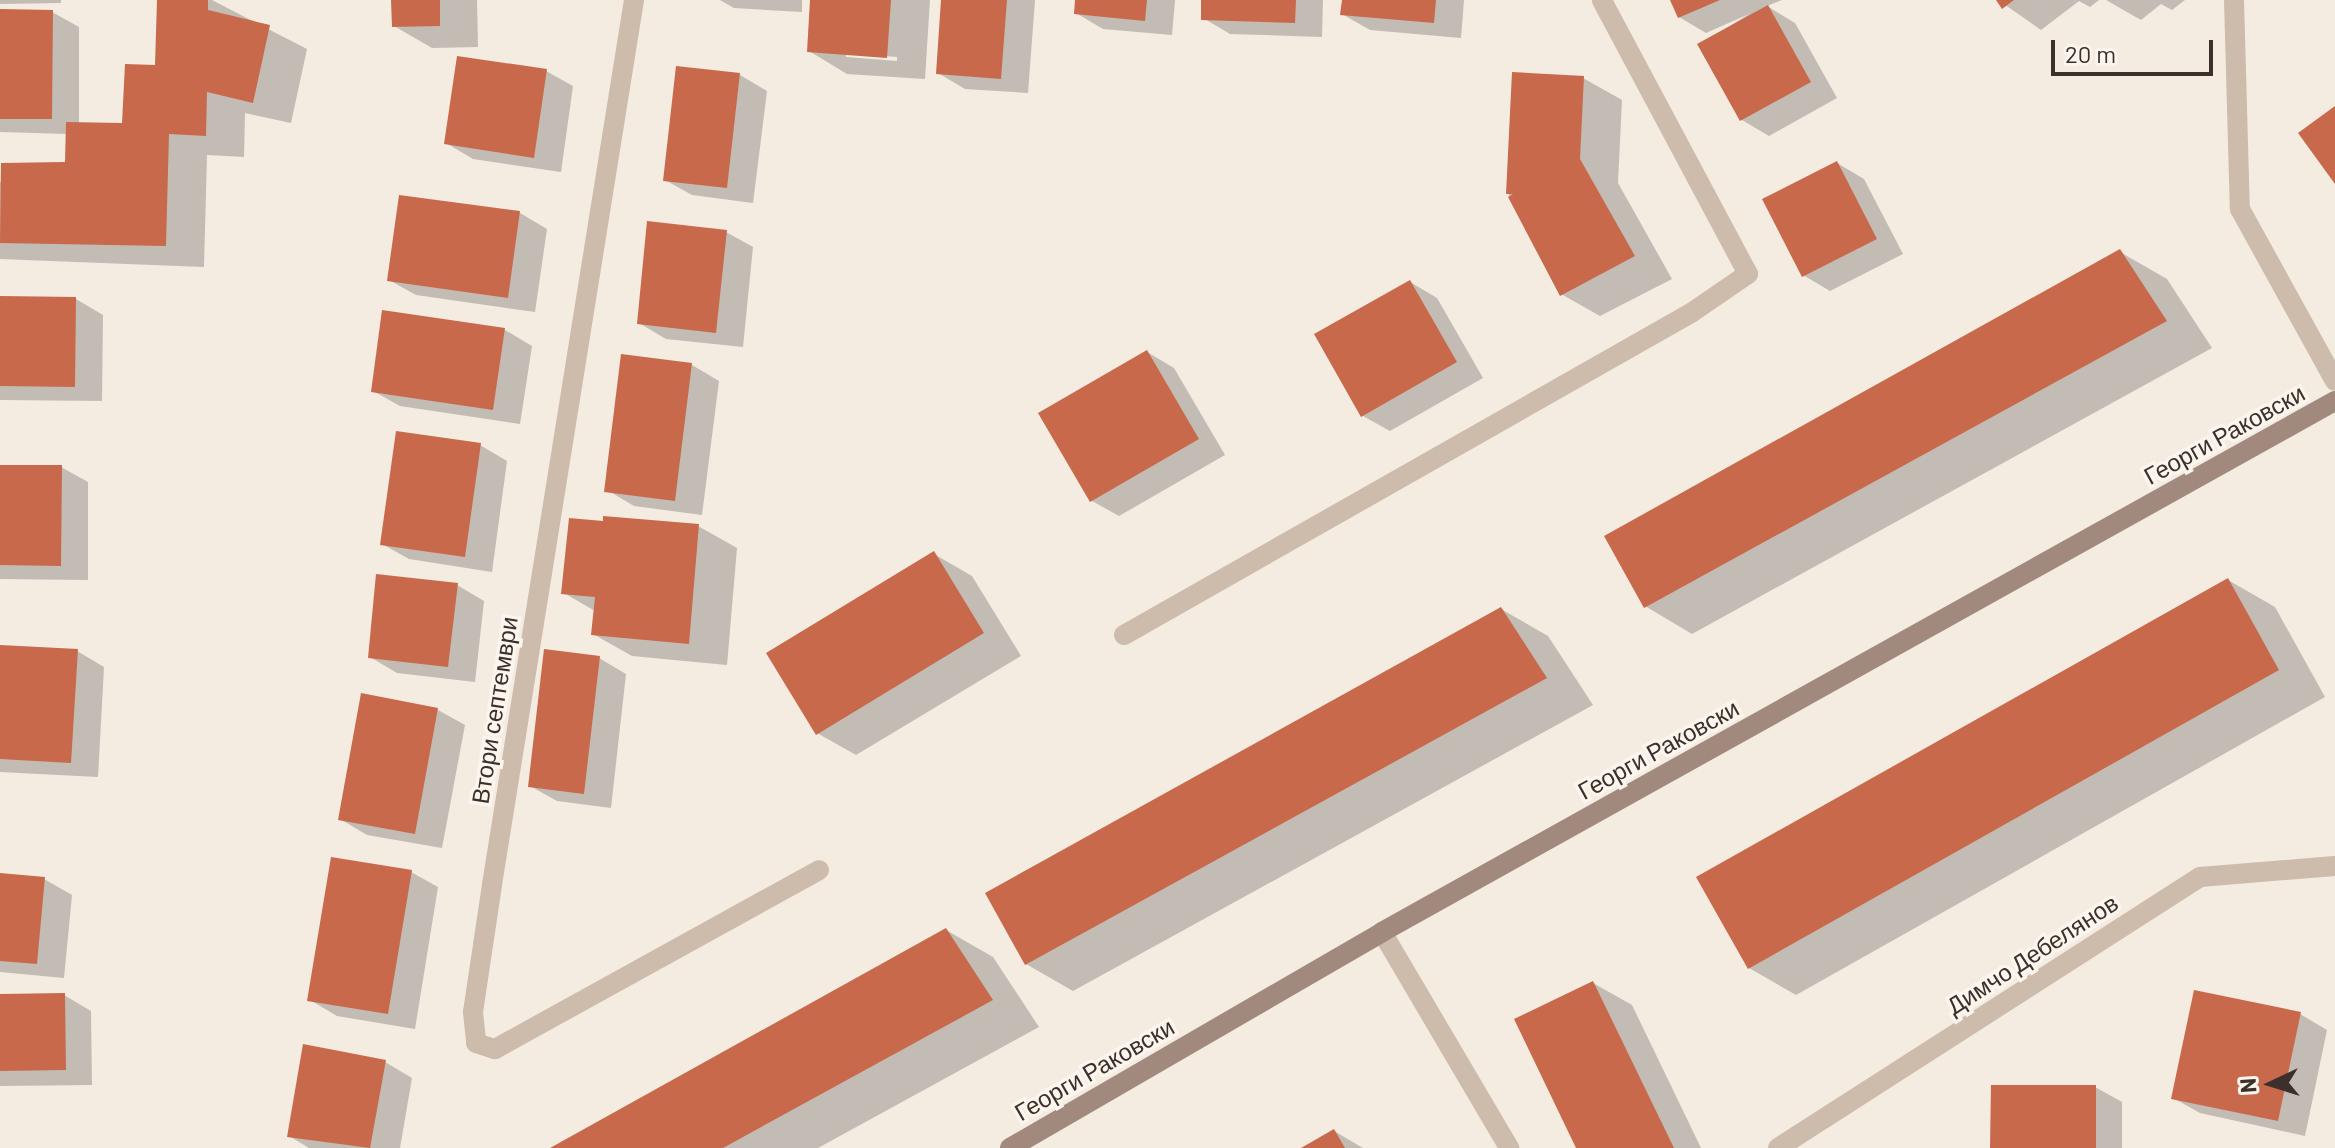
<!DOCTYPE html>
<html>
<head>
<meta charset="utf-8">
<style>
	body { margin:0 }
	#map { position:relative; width:2335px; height:1148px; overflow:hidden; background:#f4ebe1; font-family:Barlow,sans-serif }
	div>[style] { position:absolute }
	.shadow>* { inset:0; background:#0003 }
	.building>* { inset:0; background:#c8694b }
	.lane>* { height:20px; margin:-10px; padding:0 10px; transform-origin:10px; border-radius:10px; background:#cdbbac }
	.street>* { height:20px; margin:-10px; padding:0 10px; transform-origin:10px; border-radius:10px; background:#cdbbac }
	.secondary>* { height:20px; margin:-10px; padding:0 10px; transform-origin:10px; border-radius:10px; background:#a18a7d }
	span { translate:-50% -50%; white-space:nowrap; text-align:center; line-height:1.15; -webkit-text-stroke:7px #fbf5ee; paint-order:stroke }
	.street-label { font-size:24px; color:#3b302b }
	.north { position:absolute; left:2231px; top:1044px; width:80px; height:80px; -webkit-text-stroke:6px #fbf5ee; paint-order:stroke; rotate:266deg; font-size:22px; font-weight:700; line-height:32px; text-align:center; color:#3b302b }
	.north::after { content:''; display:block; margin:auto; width:28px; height:36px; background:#3b302b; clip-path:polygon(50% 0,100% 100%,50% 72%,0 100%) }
	.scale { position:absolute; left:2051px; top:40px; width:162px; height:36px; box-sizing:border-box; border:4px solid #3b302b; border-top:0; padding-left:10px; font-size:24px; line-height:28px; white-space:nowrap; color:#3b302b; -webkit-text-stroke:6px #fbf5ee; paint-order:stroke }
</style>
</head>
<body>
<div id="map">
	<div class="shadow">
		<div style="clip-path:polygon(0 0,61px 0,61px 3px,0 4px)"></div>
		<div style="clip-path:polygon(159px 0,212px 0,307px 49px,291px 123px,245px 113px,244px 157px,207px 155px,204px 267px,0 259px,0 182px,67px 164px,68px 134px,0 132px,0 11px,52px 12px,79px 27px,79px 124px,124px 125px,157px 67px)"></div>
		<div style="clip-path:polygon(393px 0,477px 0,478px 47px,432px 48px,394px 26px)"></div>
		<div style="clip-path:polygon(720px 0,802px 0,802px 12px,734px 8px)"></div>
		<div style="clip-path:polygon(evenodd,812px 0,930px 0,925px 79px,847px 74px,809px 51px,812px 0,846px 53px,897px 57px,897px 61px,846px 57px,846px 53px)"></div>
		<div style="clip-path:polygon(943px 0,1035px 0,1028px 93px,965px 89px,938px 73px)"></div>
		<div style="clip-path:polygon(1077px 0,1175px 0,1172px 35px,1103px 29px,1076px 13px)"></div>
		<div style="clip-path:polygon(1203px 0,1323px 0,1322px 37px,1230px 34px,1203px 18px)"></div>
		<div style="clip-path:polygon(1344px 0,1464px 0,1461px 38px,1370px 30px,1342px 14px)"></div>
		<div style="clip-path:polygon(1672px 0,1782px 0,1767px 6px,1795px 23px,1837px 98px,1769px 136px,1742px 120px,1700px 45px,1749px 14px,1706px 33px,1679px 17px)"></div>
		<div style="clip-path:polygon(1998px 0,2099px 0,2090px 7px,2079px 1px,2041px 30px)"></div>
		<div style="clip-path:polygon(2106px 0,2185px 0,2172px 10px,2161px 4px,2141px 20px)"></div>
		<div style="clip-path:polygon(546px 71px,573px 86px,561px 172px,473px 159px,446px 143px)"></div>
		<div style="clip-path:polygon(740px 75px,767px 91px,753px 203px,692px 195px,665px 180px)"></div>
		<div style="clip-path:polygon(1583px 78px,1622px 100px,1618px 183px,1672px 279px,1600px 316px,1561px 294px,1508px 193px)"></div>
		<div style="clip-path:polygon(1837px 163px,1864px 179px,1903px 254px,1830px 291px,1803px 275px)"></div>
		<div style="clip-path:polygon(520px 213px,547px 229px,535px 312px,416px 295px,389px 280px)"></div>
		<div style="clip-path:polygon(726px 232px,753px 247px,743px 347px,666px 339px,639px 323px)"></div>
		<div style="clip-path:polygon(2120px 252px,2167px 279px,2212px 348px,1692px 634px,1645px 606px)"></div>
		<div style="clip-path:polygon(1410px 282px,1437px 298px,1483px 378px,1390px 431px,1363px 416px)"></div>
		<div style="clip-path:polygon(0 298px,76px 299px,103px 315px,102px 401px,0 400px)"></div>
		<div style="clip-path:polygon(505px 330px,532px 346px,520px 424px,400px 406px,373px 391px)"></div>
		<div style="clip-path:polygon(1147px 352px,1174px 368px,1225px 455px,1119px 516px,1092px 501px)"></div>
		<div style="clip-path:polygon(692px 365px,719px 381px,702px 515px,634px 506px,607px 490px)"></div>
		<div style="clip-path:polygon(480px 445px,507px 461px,492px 572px,409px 559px,382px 544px)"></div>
		<div style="clip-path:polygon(0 467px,61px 467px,88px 482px,88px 580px,0 579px)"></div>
		<div style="clip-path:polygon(698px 526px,737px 548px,727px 665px,632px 656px,593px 634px,595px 611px,564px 593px)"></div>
		<div style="clip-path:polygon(934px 554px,972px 576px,1021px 656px,856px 755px,817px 733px)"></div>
		<div style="clip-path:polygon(2228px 580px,2275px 607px,2325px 697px,1796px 995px,1749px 968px)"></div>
		<div style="clip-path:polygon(457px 585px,484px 601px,475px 682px,397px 673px,370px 657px)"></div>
		<div style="clip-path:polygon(1501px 609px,1548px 636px,1593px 705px,1073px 991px,1026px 964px)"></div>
		<div style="clip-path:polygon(0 647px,77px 651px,104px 667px,98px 777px,0 772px)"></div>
		<div style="clip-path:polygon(599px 658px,626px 674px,611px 808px,557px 801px,530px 786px)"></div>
		<div style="clip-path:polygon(363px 695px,438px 710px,465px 725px,442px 848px,367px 835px,340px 819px)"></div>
		<div style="clip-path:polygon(411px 872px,438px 887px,415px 1029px,337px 1016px,310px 1000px)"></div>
		<div style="clip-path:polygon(0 875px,44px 879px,72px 895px,64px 978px,0 972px)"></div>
		<div style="clip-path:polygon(946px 930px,993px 957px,1039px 1027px,818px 1148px,554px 1148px)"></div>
		<div style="clip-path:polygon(1593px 983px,1632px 1005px,1701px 1148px,1578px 1148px)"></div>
		<div style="clip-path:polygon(64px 995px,91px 1011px,92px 1085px,0 1086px,0 996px)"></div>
		<div style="clip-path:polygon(2300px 1014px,2327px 1030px,2305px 1136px,2200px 1113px,2173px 1098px)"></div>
		<div style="clip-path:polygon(385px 1062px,412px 1078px,400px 1148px,309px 1148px,289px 1136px)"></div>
		<div style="clip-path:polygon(2095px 1087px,2122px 1102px,2122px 1148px,1992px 1148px)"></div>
		<div style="clip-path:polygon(1334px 1131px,1363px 1148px,1305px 1148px)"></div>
	</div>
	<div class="building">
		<div style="clip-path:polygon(157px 0,208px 0,208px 10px,270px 25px,253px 103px,207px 92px,206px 136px,169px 134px,166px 246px,0 243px,1px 163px,65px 162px,66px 122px,122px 123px,125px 64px,155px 65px)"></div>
		<div style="clip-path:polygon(391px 0,440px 0,440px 26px,392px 27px)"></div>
		<div style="clip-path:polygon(810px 0,891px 0,887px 58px,807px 52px)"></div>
		<div style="clip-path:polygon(941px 0,1007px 0,1001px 79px,936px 74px)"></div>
		<div style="clip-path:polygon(1075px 0,1147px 0,1145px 21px,1074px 14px)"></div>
		<div style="clip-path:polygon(1201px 0,1296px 0,1295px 23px,1201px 20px)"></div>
		<div style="clip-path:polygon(1342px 0,1436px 0,1434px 23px,1340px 15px)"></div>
		<div style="clip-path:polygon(1670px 0,1720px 0,1678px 18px)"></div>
		<div style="clip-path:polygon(1996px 0,2014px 0,2002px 9px)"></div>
		<div style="clip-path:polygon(1768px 5px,1811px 82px,1740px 121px,1697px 44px)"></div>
		<div style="clip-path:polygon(0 9px,53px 10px,52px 119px,0 119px)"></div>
		<div style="clip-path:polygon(457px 56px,547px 69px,534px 158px,444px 144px)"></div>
		<div style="clip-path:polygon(676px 66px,740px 73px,727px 188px,663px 181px)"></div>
		<div style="clip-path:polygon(1512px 72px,1584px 76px,1580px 159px,1635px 256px,1560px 296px,1508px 197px,1513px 194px,1506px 194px)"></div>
		<div style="clip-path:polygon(2335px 106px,2335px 184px,2298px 133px)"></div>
		<div style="clip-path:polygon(1837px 161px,1877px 239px,1802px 277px,1762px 199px)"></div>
		<div style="clip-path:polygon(399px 195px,520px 211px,508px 298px,387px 281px)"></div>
		<div style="clip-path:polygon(647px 221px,727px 230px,716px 333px,637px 324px)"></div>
		<div style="clip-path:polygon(2120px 249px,2167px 321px,1644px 608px,1604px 536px)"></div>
		<div style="clip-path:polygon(1410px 280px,1457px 362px,1361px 417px,1314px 334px)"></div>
		<div style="clip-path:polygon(0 296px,76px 297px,75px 387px,0 386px)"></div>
		<div style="clip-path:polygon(382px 310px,505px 328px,493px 410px,371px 392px)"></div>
		<div style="clip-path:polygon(1147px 350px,1199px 439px,1090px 502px,1038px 413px)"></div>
		<div style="clip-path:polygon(621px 354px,692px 363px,675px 501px,604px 492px)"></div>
		<div style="clip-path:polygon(396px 431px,481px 443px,465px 557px,380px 545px)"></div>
		<div style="clip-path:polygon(0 465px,62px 465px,61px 566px,0 565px)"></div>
		<div style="clip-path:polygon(603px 516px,699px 524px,689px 644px,591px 635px,595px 597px,561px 594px,569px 518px,603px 521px)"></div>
		<div style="clip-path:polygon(934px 551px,984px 633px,816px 735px,766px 653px)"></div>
		<div style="clip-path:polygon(376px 574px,458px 583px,448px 667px,368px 658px)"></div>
		<div style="clip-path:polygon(2228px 578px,2279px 670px,1748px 969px,1696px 877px)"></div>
		<div style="clip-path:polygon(1501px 607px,1547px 678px,1025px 965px,985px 893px)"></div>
		<div style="clip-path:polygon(0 645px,78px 649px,71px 763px,0 759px)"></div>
		<div style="clip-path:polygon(544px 649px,600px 656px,584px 794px,528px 787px)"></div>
		<div style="clip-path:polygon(361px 693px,438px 708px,415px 834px,338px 820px)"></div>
		<div style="clip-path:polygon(331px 857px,412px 870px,388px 1014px,307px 1001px)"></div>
		<div style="clip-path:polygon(0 873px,45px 877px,37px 964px,0 961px)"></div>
		<div style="clip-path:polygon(946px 928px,993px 1000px,723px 1148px,550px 1148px)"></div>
		<div style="clip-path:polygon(1593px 981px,1674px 1148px,1576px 1148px,1514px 1019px)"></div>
		<div style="clip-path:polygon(2194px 990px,2301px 1012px,2278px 1121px,2171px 1099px)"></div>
		<div style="clip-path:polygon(65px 993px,66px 1070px,0 1071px,0 994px)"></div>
		<div style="clip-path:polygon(303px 1044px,386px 1060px,370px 1148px,287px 1137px)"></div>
		<div style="clip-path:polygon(1991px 1085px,2096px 1085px,2096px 1148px,1990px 1148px)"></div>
		<div style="clip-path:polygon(1334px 1129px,1345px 1148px,1301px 1148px)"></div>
	</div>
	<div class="lane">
		<div style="left:2234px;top:0;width:209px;rotate:88.4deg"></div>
		<div style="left:2240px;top:209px;width:196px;rotate:61.1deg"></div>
		<div style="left:1382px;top:932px;width:251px;rotate:59.5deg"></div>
	</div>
	<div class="street">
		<div style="left:634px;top:0;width:896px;rotate:99.12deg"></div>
		<div style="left:492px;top:885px;width:128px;rotate:98.5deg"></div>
		<div style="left:473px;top:1012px;width:31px;rotate:84deg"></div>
		<div style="left:476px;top:1043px;width:20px;rotate:18deg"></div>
		<div style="left:495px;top:1049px;width:370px;rotate:-28.9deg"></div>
		<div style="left:1124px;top:635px;width:652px;rotate:-29.59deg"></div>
		<div style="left:1691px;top:313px;width:69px;rotate:-34.4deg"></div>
		<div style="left:1748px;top:274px;width:310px;rotate:-118.1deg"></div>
		<div style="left:1778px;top:1148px;width:502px;rotate:-32.71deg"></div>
		<div style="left:2200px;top:877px;width:135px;rotate:-4.7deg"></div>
	</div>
	<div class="secondary">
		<div style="left:1010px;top:1148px;width:430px;rotate:-30.1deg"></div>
		<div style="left:1382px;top:932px;width:1091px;rotate:-29.13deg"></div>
	</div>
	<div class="street-label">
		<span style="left:2224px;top:434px;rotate:-29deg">Георги Раковски</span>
		<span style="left:494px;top:710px;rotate:-81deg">Втори септември</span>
		<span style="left:1658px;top:749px;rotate:-29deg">Георги Раковски</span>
		<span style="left:2032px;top:954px;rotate:-33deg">Димчо Дебелянов</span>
		<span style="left:1094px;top:1069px;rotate:-30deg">Георги Раковски</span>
	</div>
	<div class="north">N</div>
	<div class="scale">20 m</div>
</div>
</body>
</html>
